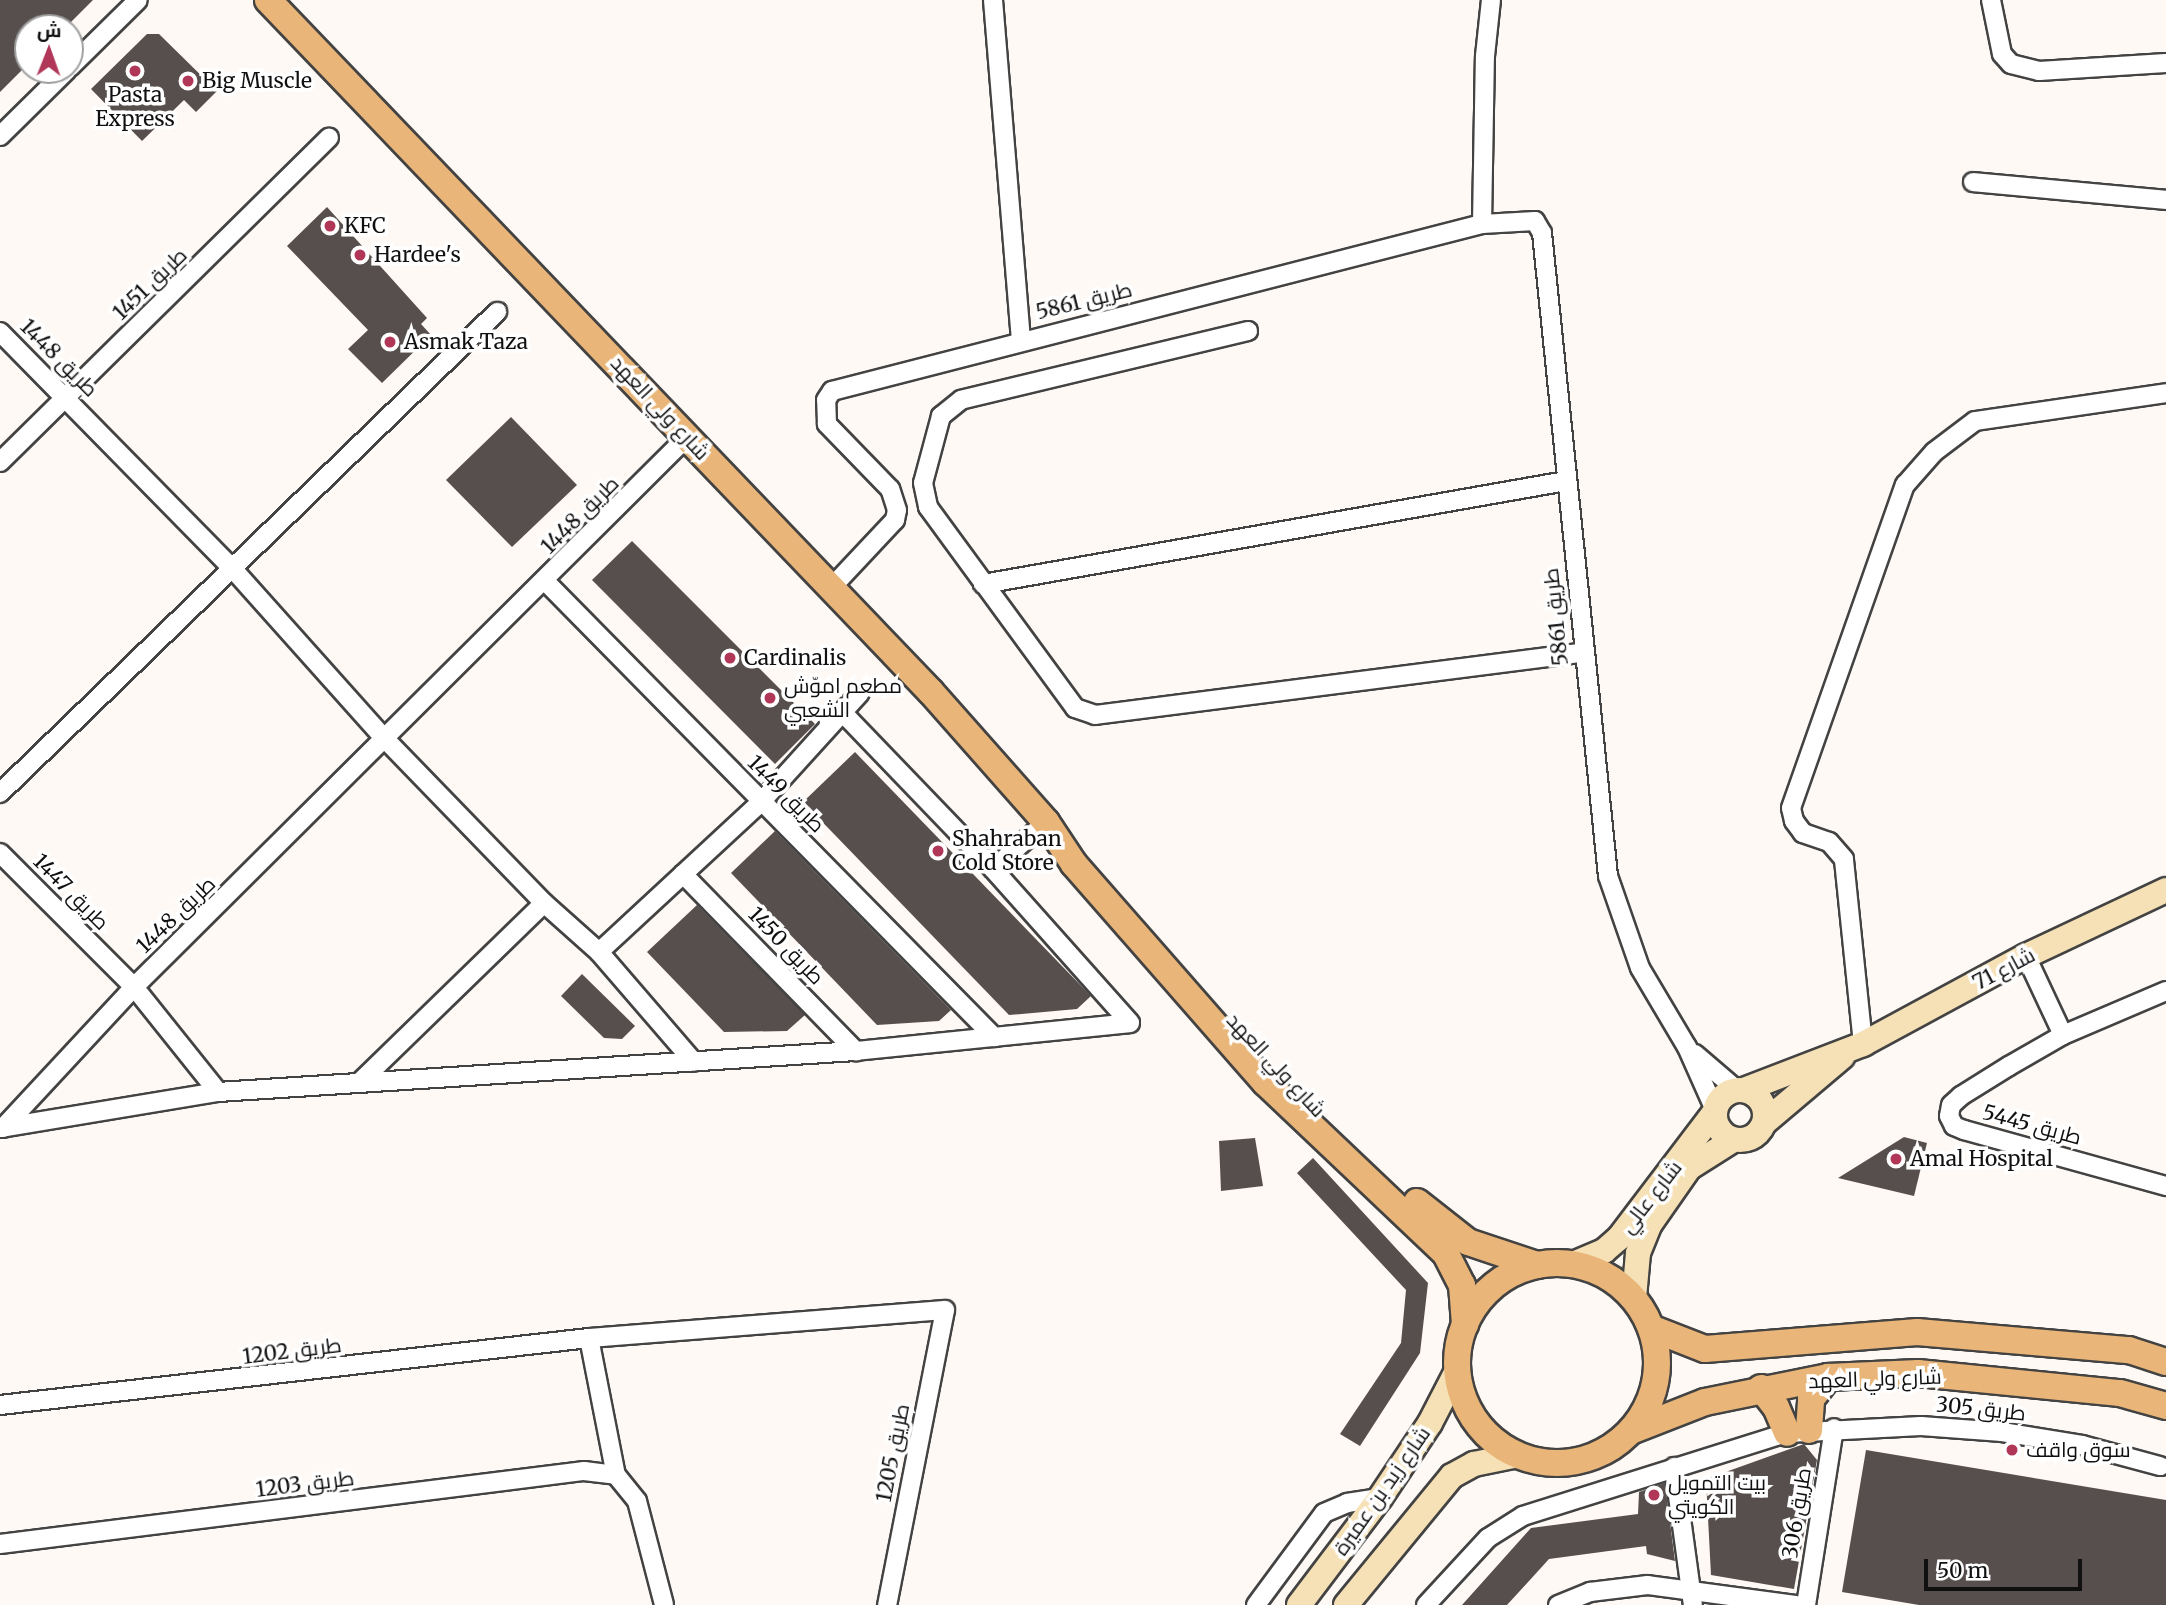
<!DOCTYPE html>
<html>
<head>
<meta charset="utf-8">
<style>
	body { margin:0 }
	#map { position:relative; width:2166px; height:1605px; overflow:hidden; background:#fef9f4; font-family:Merriweather,Cairo,serif }
	div>[style] { position:absolute }
	.building>* { inset:0; background:#574f4d }
	.roads { filter:drop-shadow(2px 0 #434343) drop-shadow(-2px 0 #434343) drop-shadow(0 2px #434343) drop-shadow(0 -2px #434343) }
	.street>* { height:18px; margin:-9px; padding:0 9px; transform-origin:9px; border-radius:9px; background:#fff }
	.secondary>* { height:24px; margin:-12px; padding:0 12px; transform-origin:12px; border-radius:12px; background:#f6e1b6 }
	.secondary>.ring { margin:-12px; padding:0; box-sizing:content-box; background:none; border:24px solid #f6e1b6; border-radius:50% }
	.primary>* { height:26px; margin:-13px; padding:0 13px; transform-origin:13px; border-radius:13px; background:#e9b578 }
	.primary>.ring { margin:-13px; padding:0; box-sizing:content-box; background:none; border:26px solid #e9b578; border-radius:50% }
	.dots>* { width:19px; height:19px; translate:-50% -50%; box-sizing:border-box; border:4px solid #fff; border-radius:50% }
	span { translate:-50% -50%; white-space:nowrap; text-align:center; line-height:1.15; -webkit-text-stroke:7px #fff; paint-order:stroke }
	.poi-label { font-size:21px; color:#101010 }
	.left { translate:0 -50%; text-align:left }
	.street-label { font-size:21px; color:#101010 }
	.north { position:absolute; left:14px; top:14px; width:70px; height:70px; box-sizing:border-box; background:#fff; border:2px solid #9f9f9f; border-radius:50%; rotate:1deg; font-size:19px; font-weight:700; line-height:28px; text-align:center; color:#101010 }
	.north::after { content:''; display:block; margin:auto; width:24px; height:32px; background:#b03757; clip-path:polygon(50% 0,100% 100%,50% 72%,0 100%) }
	.scale { position:absolute; left:1924px; top:1559px; width:158px; height:32px; box-sizing:border-box; border:4px solid #101010; border-top:0; padding-left:9px; font-size:21px; line-height:24px; white-space:nowrap; color:#101010; -webkit-text-stroke:5px #fff; paint-order:stroke }
</style>
</head>
<body>
<div id="map">
	<div class="building">
		<div style="clip-path:polygon(0 0,93px 0,65px 28px,28px 28px,28px 64px,0 92px)"></div>
		<div style="clip-path:polygon(147px 34px,159px 34px,217px 91px,196px 112px,184px 100px,142px 141px,91px 89px)"></div>
		<div style="clip-path:polygon(327px 207px,427px 318px,421px 324px,431px 335px,382px 383px,348px 349px,368px 330px,287px 246px)"></div>
		<div style="clip-path:polygon(511px 417px,577px 485px,512px 547px,446px 480px)"></div>
		<div style="clip-path:polygon(632px 541px,815px 724px,775px 764px,592px 580px)"></div>
		<div style="clip-path:polygon(855px 752px,1091px 996px,1077px 1009px,1009px 1015px,803px 802px)"></div>
		<div style="clip-path:polygon(775px 831px,951px 1010px,939px 1021px,877px 1025px,731px 873px)"></div>
		<div style="clip-path:polygon(697px 905px,805px 1015px,787px 1031px,724px 1032px,647px 952px)"></div>
		<div style="clip-path:polygon(582px 974px,635px 1026px,622px 1039px,604px 1038px,561px 996px)"></div>
		<div style="clip-path:polygon(1904px 1137px,1927px 1143px,1914px 1196px,1838px 1178px)"></div>
		<div style="clip-path:polygon(1255px 1138px,1263px 1186px,1221px 1191px,1219px 1141px)"></div>
		<div style="clip-path:polygon(1313px 1158px,1428px 1283px,1420px 1353px,1360px 1446px,1340px 1434px,1401px 1343px,1406px 1290px,1297px 1173px)"></div>
		<div style="clip-path:polygon(1804px 1444px,1817px 1460px,1794px 1589px,1711px 1575px,1706px 1479px)"></div>
		<div style="clip-path:polygon(1866px 1450px,2166px 1500px,2166px 1605px,1919px 1605px,1842px 1592px)"></div>
		<div style="clip-path:polygon(1665px 1483px,1675px 1561px,1647px 1554px,1646px 1546px,1549px 1559px,1507px 1605px,1462px 1605px,1531px 1528px,1638px 1514px,1639px 1492px)"></div>
	</div>
	<div class="roads">
		<div class="street">
			<div style="left:993px;top:0;width:341px;rotate:85.3deg"></div>
			<div style="left:1991px;top:0;width:55px;rotate:78.5deg"></div>
			<div style="left:2002px;top:54px;width:13px;rotate:48deg"></div>
			<div style="left:2011px;top:64px;width:29px;rotate:14deg"></div>
			<div style="left:2039px;top:71px;width:127px;rotate:-3.6deg"></div>
			<div style="left:70px;top:67px;width:95px;rotate:-44.6deg"></div>
			<div style="left:0;top:136px;width:94px;rotate:-44.6deg"></div>
			<div style="left:1973px;top:182px;width:194px;rotate:5.3deg"></div>
			<div style="left:1482px;top:224px;width:168px;rotate:-89deg"></div>
			<div style="left:1485px;top:56px;width:56px;rotate:-83.9deg"></div>
			<div style="left:1248px;top:331px;width:295px;rotate:166.5deg"></div>
			<div style="left:961px;top:400px;width:26px;rotate:141deg"></div>
			<div style="left:941px;top:416px;width:69px;rotate:105deg"></div>
			<div style="left:923px;top:483px;width:25px;rotate:78deg"></div>
			<div style="left:928px;top:507px;width:249px;rotate:53.8deg"></div>
			<div style="left:1075px;top:708px;width:21px;rotate:19deg"></div>
			<div style="left:1095px;top:715px;width:491px;rotate:-7.3deg"></div>
			<div style="left:0;top:332px;width:331px;rotate:45.5deg"></div>
			<div style="left:232px;top:568px;width:231px;rotate:48.2deg"></div>
			<div style="left:386px;top:740px;width:227px;rotate:45.9deg"></div>
			<div style="left:544px;top:903px;width:74px;rotate:41.7deg"></div>
			<div style="left:599px;top:952px;width:145px;rotate:49.2deg"></div>
			<div style="left:0;top:462px;width:462px;rotate:-44.6deg"></div>
			<div style="left:546px;top:582px;width:639px;rotate:45.44deg"></div>
			<div style="left:983px;top:584px;width:592px;rotate:-10.02deg"></div>
			<div style="left:832px;top:587px;width:92px;rotate:-46.8deg"></div>
			<div style="left:895px;top:520px;width:10px;rotate:-79deg"></div>
			<div style="left:897px;top:510px;width:22px;rotate:-108deg"></div>
			<div style="left:890px;top:489px;width:91px;rotate:-134.1deg"></div>
			<div style="left:827px;top:424px;width:24px;rotate:-92deg"></div>
			<div style="left:826px;top:400px;width:11px;rotate:-56deg"></div>
			<div style="left:832px;top:391px;width:671px;rotate:-14.41deg"></div>
			<div style="left:1482px;top:224px;width:53px;rotate:-3.2deg"></div>
			<div style="left:1535px;top:221px;width:14px;rotate:60deg"></div>
			<div style="left:1542px;top:233px;width:646px;rotate:84.14deg"></div>
			<div style="left:1608px;top:876px;width:97px;rotate:70.8deg"></div>
			<div style="left:1640px;top:968px;width:92px;rotate:59.3deg"></div>
			<div style="left:1687px;top:1047px;width:69px;rotate:66deg"></div>
			<div style="left:844px;top:714px;width:215px;rotate:46.1deg"></div>
			<div style="left:993px;top:869px;width:206px;rotate:48.3deg"></div>
			<div style="left:0;top:793px;width:692px;rotate:-44.06deg"></div>
			<div style="left:0;top:853px;width:190px;rotate:45deg"></div>
			<div style="left:134px;top:987px;width:134px;rotate:51.3deg"></div>
			<div style="left:993px;top:869px;width:71px;rotate:-41.6deg"></div>
			<div style="left:683px;top:874px;width:248px;rotate:45.7deg"></div>
			<div style="left:599px;top:952px;width:221px;rotate:-42.8deg"></div>
			<div style="left:761px;top:802px;width:147px;rotate:-47.8deg"></div>
			<div style="left:2026px;top:956px;width:87px;rotate:64.9deg"></div>
			<div style="left:2166px;top:991px;width:112px;rotate:156.9deg"></div>
			<div style="left:2063px;top:1035px;width:62px;rotate:150.1deg"></div>
			<div style="left:2009px;top:1066px;width:57px;rotate:148deg"></div>
			<div style="left:1961px;top:1096px;width:13px;rotate:138deg"></div>
			<div style="left:1951px;top:1105px;width:11px;rotate:100deg"></div>
			<div style="left:1949px;top:1116px;width:11px;rotate:63deg"></div>
			<div style="left:1954px;top:1126px;width:11px;rotate:22deg"></div>
			<div style="left:1964px;top:1130px;width:210px;rotate:15.5deg"></div>
			<div style="left:1863px;top:1044px;width:186px;rotate:-95.9deg"></div>
			<div style="left:1844px;top:859px;width:23px;rotate:-131deg"></div>
			<div style="left:1829px;top:842px;width:28px;rotate:-161deg"></div>
			<div style="left:1803px;top:833px;width:15px;rotate:-127deg"></div>
			<div style="left:1794px;top:821px;width:13px;rotate:-103deg"></div>
			<div style="left:1791px;top:808px;width:343px;rotate:-70.6deg"></div>
			<div style="left:1905px;top:485px;width:44px;rotate:-48.7deg"></div>
			<div style="left:1934px;top:452px;width:51px;rotate:-37.1deg"></div>
			<div style="left:1975px;top:421px;width:193px;rotate:-8.3deg"></div>
			<div style="left:1695px;top:1054px;width:55px;rotate:40.6deg"></div>
			<div style="left:361px;top:1081px;width:255px;rotate:-44.2deg"></div>
			<div style="left:0;top:1128px;width:221px;rotate:-9.4deg"></div>
			<div style="left:218px;top:1092px;width:639px;rotate:-3.68deg"></div>
			<div style="left:856px;top:1051px;width:275px;rotate:-5.8deg"></div>
			<div style="left:3px;top:1128px;width:192px;rotate:-47.1deg"></div>
			<div style="left:134px;top:987px;width:779px;rotate:-44.84deg"></div>
			<div style="left:589px;top:1338px;width:140px;rotate:78.9deg"></div>
			<div style="left:616px;top:1475px;width:33px;rotate:51deg"></div>
			<div style="left:637px;top:1501px;width:107px;rotate:75.4deg"></div>
			<div style="left:0;top:1405px;width:593px;rotate:-6.49deg"></div>
			<div style="left:589px;top:1338px;width:357px;rotate:-4.5deg"></div>
			<div style="left:945px;top:1310px;width:301px;rotate:101.1deg"></div>
			<div style="left:1674px;top:1467px;width:139px;rotate:82.2deg"></div>
			<div style="left:0;top:1544px;width:589px;rotate:-7.13deg"></div>
			<div style="left:584px;top:1471px;width:32px;rotate:7deg"></div>
			<div style="left:1256px;top:1605px;width:114px;rotate:-53.5deg"></div>
			<div style="left:1324px;top:1513px;width:25px;rotate:-23deg"></div>
			<div style="left:1347px;top:1503px;width:33px;rotate:-9deg"></div>
			<div style="left:1426px;top:1605px;width:91px;rotate:-47.2deg"></div>
			<div style="left:1488px;top:1538px;width:41px;rotate:-32.2deg"></div>
			<div style="left:1523px;top:1516px;width:277px;rotate:-17.5deg"></div>
			<div style="left:1787px;top:1433px;width:134px;rotate:-3deg"></div>
			<div style="left:1921px;top:1426px;width:81px;rotate:4.2deg"></div>
			<div style="left:2002px;top:1432px;width:81px;rotate:9.2deg"></div>
			<div style="left:2082px;top:1445px;width:81px;rotate:15.1deg"></div>
			<div style="left:1558px;top:1605px;width:35px;rotate:-22deg"></div>
			<div style="left:1590px;top:1592px;width:58px;rotate:-6.9deg"></div>
			<div style="left:1648px;top:1585px;width:149px;rotate:7.7deg"></div>
			<div style="left:1806px;top:1605px;width:179px;rotate:-81deg"></div>
		</div>
		<div class="secondary">
			<div class="ring" style="left:1715px;top:1090px;width:26px;height:26px"></div>
			<div style="left:1744px;top:1090px;width:128px;rotate:-21.1deg"></div>
			<div style="left:1863px;top:1044px;width:185px;rotate:-28.4deg"></div>
			<div style="left:2026px;top:956px;width:155px;rotate:-25.2deg"></div>
			<div style="left:1765px;top:1122px;width:101px;rotate:-40.2deg"></div>
			<div style="left:1573px;top:1264px;width:34px;rotate:-23deg"></div>
			<div style="left:1604px;top:1251px;width:20px;rotate:-41deg"></div>
			<div style="left:1619px;top:1238px;width:157px;rotate:-52.8deg"></div>
			<div style="left:1634px;top:1298px;width:45px;rotate:-84.9deg"></div>
			<div style="left:1638px;top:1253px;width:31px;rotate:-68deg"></div>
			<div style="left:1650px;top:1224px;width:68px;rotate:-55.1deg"></div>
			<div style="left:1689px;top:1168px;width:52px;rotate:-32.5deg"></div>
			<div style="left:1299px;top:1605px;width:134px;rotate:-52.9deg"></div>
			<div style="left:1380px;top:1498px;width:90px;rotate:-56.3deg"></div>
			<div style="left:1430px;top:1423px;width:59px;rotate:-62.6deg"></div>
			<div style="left:1346px;top:1605px;width:167px;rotate:-50.6deg"></div>
			<div style="left:1452px;top:1476px;width:25px;rotate:-29deg"></div>
			<div style="left:1474px;top:1464px;width:45px;rotate:-11.6deg"></div>
		</div>
		<div class="primary">
			<div style="left:268px;top:0;width:958px;rotate:46.23deg"></div>
			<div style="left:931px;top:692px;width:174px;rotate:48.5deg"></div>
			<div style="left:1046px;top:822px;width:50px;rotate:56.3deg"></div>
			<div style="left:1074px;top:864px;width:290px;rotate:48.8deg"></div>
			<div style="left:1265px;top:1082px;width:250px;rotate:43.5deg"></div>
			<div style="left:1446px;top:1254px;width:35px;rotate:63deg"></div>
			<div style="left:1462px;top:1285px;width:40px;rotate:85.7deg"></div>
			<div style="left:1417px;top:1202px;width:65px;rotate:38.1deg"></div>
			<div style="left:1468px;top:1242px;width:73px;rotate:18.4deg"></div>
			<div class="ring" style="left:1457px;top:1263px;width:174px;height:174px"></div>
			<div style="left:1651px;top:1328px;width:58px;rotate:21.3deg"></div>
			<div style="left:1705px;top:1349px;width:213px;rotate:-4.6deg"></div>
			<div style="left:1917px;top:1332px;width:213px;rotate:4.9deg"></div>
			<div style="left:2129px;top:1350px;width:39px;rotate:18deg"></div>
			<div style="left:1761px;top:1388px;width:24px;rotate:52deg"></div>
			<div style="left:1776px;top:1407px;width:28px;rotate:67deg"></div>
			<div style="left:1809px;top:1430px;width:31px;rotate:-86deg"></div>
			<div style="left:1811px;top:1399px;width:28px;rotate:-52deg"></div>
			<div style="left:1631px;top:1431px;width:79px;rotate:-21.4deg"></div>
			<div style="left:1705px;top:1402px;width:126px;rotate:-11.5deg"></div>
			<div style="left:1828px;top:1377px;width:90px;rotate:-2.5deg"></div>
			<div style="left:1918px;top:1373px;width:203px;rotate:5.7deg"></div>
			<div style="left:2120px;top:1393px;width:48px;rotate:15.8deg"></div>
		</div>
	</div>
	<div class="dots">
		<div style="left:135px;top:71px;background:#b03757"></div>
		<div style="left:188px;top:81px;background:#b03757"></div>
		<div style="left:330px;top:226px;background:#b03757"></div>
		<div style="left:360px;top:255px;background:#b03757"></div>
		<div style="left:390px;top:342px;background:#b03757"></div>
		<div style="left:730px;top:658px;background:#b03757"></div>
		<div style="left:770px;top:698px;background:#b03757"></div>
		<div style="left:938px;top:851px;background:#b03757"></div>
		<div style="left:1896px;top:1159px;background:#b03757"></div>
		<div style="left:2012px;top:1450px;background:#b03757"></div>
		<div style="left:1654px;top:1495px;background:#b03757"></div>
	</div>
	<div class="poi-label">
		<span class="left" style="left:202px;top:81px">Big Muscle</span>
		<span style="left:135px;top:107px">Pasta<br>Express</span>
		<span class="left" style="left:344px;top:226px">KFC</span>
		<span class="left" style="left:374px;top:255px">Hardee's</span>
		<span class="left" style="left:404px;top:342px">Asmak Taza</span>
		<span class="left" style="left:744px;top:658px">Cardinalis</span>
		<span class="left" style="left:784px;top:698px">مطعم اموّش<br>الشعبي</span>
		<span class="left" style="left:952px;top:851px">Shahraban<br>Cold Store</span>
		<span class="left" style="left:1910px;top:1159px">Amal Hospital</span>
		<span class="left" style="left:2026px;top:1450px">سوق واقف</span>
		<span class="left" style="left:1668px;top:1495px">بيت التمويل<br>الكويتي</span>
	</div>
	<div class="street-label">
		<span style="left:150px;top:284px;rotate:-44deg">طريق 1451</span>
		<span style="left:1084px;top:301px;rotate:-14deg">طريق 5861</span>
		<span style="left:59px;top:358px;rotate:45deg">طريق 1448</span>
		<span style="left:660px;top:408px;rotate:47deg">شارع ولي العهد</span>
		<span style="left:580px;top:515px;rotate:-45deg">طريق 1448</span>
		<span style="left:1556px;top:617px;rotate:-96deg">طريق 5861</span>
		<span style="left:786px;top:794px;rotate:45deg">طريق 1449</span>
		<span style="left:71px;top:892px;rotate:45deg">طريق 1447</span>
		<span style="left:176px;top:915px;rotate:-44deg">طريق 1448</span>
		<span style="left:786px;top:946px;rotate:46deg">طريق 1450</span>
		<span style="left:2004px;top:969px;rotate:-28deg">شارع 71</span>
		<span style="left:1276px;top:1065px;rotate:47deg">شارع ولي العهد</span>
		<span style="left:2032px;top:1125px;rotate:15deg">طريق 5445</span>
		<span style="left:1651px;top:1197px;rotate:-52deg">شارع عالي</span>
		<span style="left:292px;top:1351px;rotate:-7deg">طريق 1202</span>
		<span style="left:1875px;top:1379px;rotate:-2deg">شارع ولي العهد</span>
		<span style="left:1981px;top:1409px;rotate:6deg">طريق 305</span>
		<span style="left:893px;top:1453px;rotate:-79deg">طريق 1205</span>
		<span style="left:305px;top:1484px;rotate:-7deg">طريق 1203</span>
		<span style="left:1382px;top:1491px;rotate:-55deg">شارع زيد بن عميرة</span>
		<span style="left:1797px;top:1513px;rotate:-81deg">طريق 306</span>
	</div>
	<div class="north">ش</div>
	<div class="scale">50 m</div>
</div>
</body>
</html>
